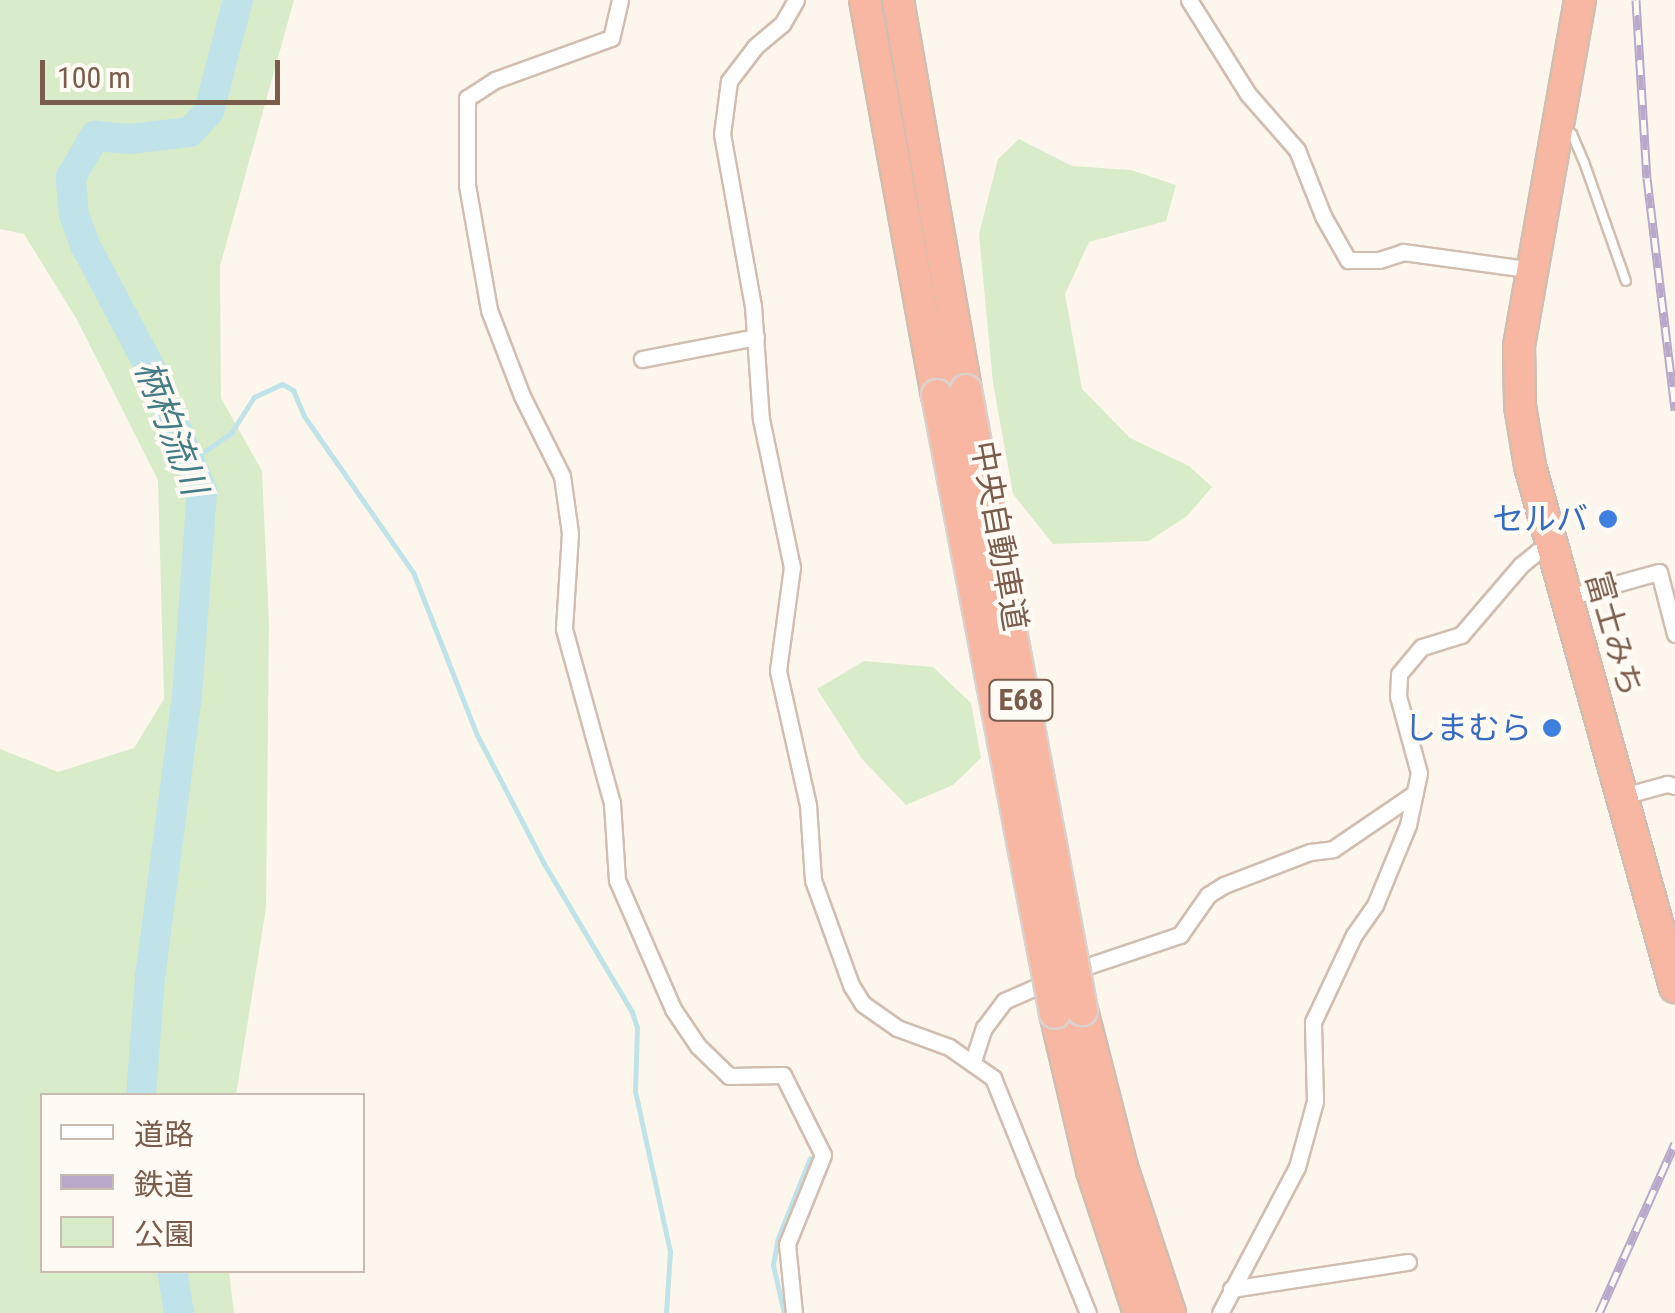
<!DOCTYPE html>
<html>
<head>
<meta charset="utf-8">
<style>
	body { margin:0 }
	#map { position:relative; width:1675px; height:1313px; overflow:hidden; background:#fdf6ec; font-family:"Roboto Condensed","Noto Sans JP",sans-serif }
	div>[style] { position:absolute }
	.green>* { inset:0; background:#d8ecc9 }
	.stream>* { height:5px; margin:-2.5px; padding:0 2.5px; transform-origin:2.5px; border-radius:2.5px; background:#bfe3e8 }
	.river>* { height:30px; margin:-15px; padding:0 15px; transform-origin:15px; border-radius:15px; background:#bfe3e8 }
	.roads { filter:drop-shadow(2px 0 #d1beb0) drop-shadow(-2px 0 #d1beb0) drop-shadow(0 2px #d1beb0) drop-shadow(0 -2px #d1beb0) }
	.lane>* { height:8px; margin:-4px; padding:0 4px; transform-origin:4px; border-radius:4px; background:#fff }
	.street>* { height:15px; margin:-7.5px; padding:0 7.5px; transform-origin:7.5px; border-radius:7.5px; background:#fff }
	.highway>* { height:30px; margin:-15px; padding:0 15px; transform-origin:15px; border-radius:15px; background:#f7b7a3 }
	.rail>* { height:9px; margin-top:-4.5px; transform-origin:0; background:repeating-linear-gradient(90deg,#fffaf3 0 15px,#b9a8c9 0 30px); box-sizing:border-box; border-block:2px solid #b9a8c9 }
	.bridges { filter:drop-shadow(2px 0 #dad1cd) drop-shadow(-2px 0 #dad1cd) drop-shadow(0 2px #dad1cd) drop-shadow(0 -2px #dad1cd) }
	.highway-bridge>* { height:30px; margin:-15px; padding:0 15px; transform-origin:15px; border-radius:15px; background:#f7b7a3 }
	.dots>* { width:28px; height:28px; translate:-50% -50%; box-sizing:border-box; border:5px solid #fffaf3; border-radius:50% }
	span { translate:-50% -50%; white-space:nowrap; text-align:center; line-height:1.15; -webkit-text-stroke:8px #fffaf3; paint-order:stroke }
	.shield-label span { padding:2px 8px; background:#fffaf3; border:2px solid; border-radius:8px; -webkit-text-stroke-width:0 }
	.shield-label { font-size:30px; color:#7a5c4d; font-weight:700 }
	.shop-label { font-size:32px; color:#366cbe }
	.right { translate:-100% -50%; text-align:right }
	.street-label { font-size:32px; color:#7a5c4d }
	.water-label { font-size:35px; color:#437c86; font-style:italic }
	.legend { position:absolute; left:40px; top:1093px; width:325px; height:180px; box-sizing:border-box; background:#fffaf3; border:2px solid #cabbb1; margin:0; padding:12px 18px; list-style:none; font-size:30px; color:#7a5c4d }
	.legend li { display:flex; align-items:center; gap:20px; height:50px }
	.legend b { width:50px; border:2px solid #cabbb1 }
	.scale { position:absolute; left:40px; top:60px; width:240px; height:45px; box-sizing:border-box; border:5px solid #7a5c4d; border-top:0; padding-left:12px; font-size:30px; line-height:35px; white-space:nowrap; color:#7a5c4d; -webkit-text-stroke:8px #fffaf3; paint-order:stroke }
</style>
</head>
<body>
<div id="map">
	<div class="green">
		<div style="clip-path:polygon(0 0,294px 0,220px 266px,221px 398px,262px 471px,269px 623px,266px 908px,236px 1095px,42px 1096px,42px 1270px,229px 1271px,234px 1313px,0 1313px,0 749px,58px 772px,134px 748px,164px 699px,158px 480px,76px 318px,24px 234px,0 229px)"></div>
		<div style="clip-path:polygon(1019px 139px,1072px 166px,1131px 170px,1176px 185px,1166px 221px,1089px 242px,1065px 294px,1082px 389px,1130px 438px,1189px 466px,1212px 487px,1187px 516px,1149px 541px,1053px 544px,1013px 494px,993px 383px,979px 234px,998px 159px)"></div>
		<div style="clip-path:polygon(864px 661px,933px 667px,971px 703px,981px 758px,953px 785px,906px 805px,862px 759px,817px 689px)"></div>
	</div>
	<div class="stream">
		<div style="left:192px;top:460px;width:47px;rotate:-34.7deg"></div>
		<div style="left:231px;top:433px;width:43px;rotate:-57.4deg"></div>
		<div style="left:254px;top:397px;width:31px;rotate:-25deg"></div>
		<div style="left:282px;top:384px;width:13px;rotate:29deg"></div>
		<div style="left:293px;top:390px;width:28px;rotate:67deg"></div>
		<div style="left:304px;top:416px;width:190px;rotate:55.1deg"></div>
		<div style="left:413px;top:572px;width:175px;rotate:68.6deg"></div>
		<div style="left:477px;top:735px;width:143px;rotate:62.5deg"></div>
		<div style="left:543px;top:862px;width:174px;rotate:59.3deg"></div>
		<div style="left:632px;top:1012px;width:16px;rotate:72deg"></div>
		<div style="left:637px;top:1027px;width:64px;rotate:91.8deg"></div>
		<div style="left:635px;top:1091px;width:164px;rotate:77.7deg"></div>
		<div style="left:670px;top:1251px;width:62px;rotate:93.7deg"></div>
		<div style="left:784px;top:1313px;width:49px;rotate:-102.9deg"></div>
		<div style="left:773px;top:1265px;width:27px;rotate:-80deg"></div>
		<div style="left:778px;top:1238px;width:86px;rotate:-68.2deg"></div>
	</div>
	<div class="river">
		<div style="left:141px;top:1096px;width:119px;rotate:-85.7deg"></div>
		<div style="left:150px;top:977px;width:283px;rotate:-82.5deg"></div>
		<div style="left:187px;top:696px;width:206px;rotate:-85.8deg"></div>
		<div style="left:202px;top:491px;width:123px;rotate:-112.4deg"></div>
		<div style="left:155px;top:377px;width:149px;rotate:-117.9deg"></div>
		<div style="left:85px;top:245px;width:32px;rotate:-110deg"></div>
		<div style="left:74px;top:215px;width:38px;rotate:-95deg"></div>
		<div style="left:71px;top:177px;width:48px;rotate:-59.7deg"></div>
		<div style="left:95px;top:136px;width:35px;rotate:5deg"></div>
		<div style="left:130px;top:139px;width:60px;rotate:-6.7deg"></div>
		<div style="left:190px;top:132px;width:28px;rotate:-48deg"></div>
		<div style="left:209px;top:111px;width:115px;rotate:-75.4deg"></div>
		<div style="left:172px;top:1270px;width:44px;rotate:80.8deg"></div>
	</div>
	<div class="roads">
		<div class="lane">
			<div style="left:1564px;top:130px;width:9px;rotate:27deg"></div>
			<div style="left:1572px;top:134px;width:30px;rotate:67deg"></div>
			<div style="left:1584px;top:162px;width:126px;rotate:70.6deg"></div>
		</div>
		<div class="street">
			<div style="left:620px;top:0;width:39px;rotate:103deg"></div>
			<div style="left:611px;top:38px;width:123px;rotate:160.1deg"></div>
			<div style="left:495px;top:80px;width:33px;rotate:147deg"></div>
			<div style="left:467px;top:98px;width:87px;rotate:90deg"></div>
			<div style="left:467px;top:185px;width:127px;rotate:80deg"></div>
			<div style="left:489px;top:310px;width:92px;rotate:69deg"></div>
			<div style="left:522px;top:396px;width:89px;rotate:63.4deg"></div>
			<div style="left:562px;top:476px;width:58px;rotate:82deg"></div>
			<div style="left:570px;top:533px;width:96px;rotate:93.6deg"></div>
			<div style="left:564px;top:629px;width:180px;rotate:74.6deg"></div>
			<div style="left:612px;top:803px;width:77px;rotate:86.3deg"></div>
			<div style="left:617px;top:880px;width:141px;rotate:66.5deg"></div>
			<div style="left:673px;top:1009px;width:45px;rotate:56deg"></div>
			<div style="left:698px;top:1046px;width:43px;rotate:44.1deg"></div>
			<div style="left:729px;top:1076px;width:54px;rotate:-1.1deg"></div>
			<div style="left:783px;top:1075px;width:89px;rotate:63.4deg"></div>
			<div style="left:823px;top:1155px;width:96px;rotate:112deg"></div>
			<div style="left:787px;top:1244px;width:69px;rotate:84.2deg"></div>
			<div style="left:796px;top:0;width:28px;rotate:120deg"></div>
			<div style="left:782px;top:24px;width:35px;rotate:140deg"></div>
			<div style="left:755px;top:47px;width:43px;rotate:127.4deg"></div>
			<div style="left:729px;top:81px;width:53px;rotate:97.5deg"></div>
			<div style="left:722px;top:134px;width:175px;rotate:79.8deg"></div>
			<div style="left:753px;top:306px;width:113px;rotate:86deg"></div>
			<div style="left:761px;top:419px;width:151px;rotate:78.2deg"></div>
			<div style="left:792px;top:567px;width:105px;rotate:97.7deg"></div>
			<div style="left:778px;top:671px;width:137px;rotate:77.4deg"></div>
			<div style="left:808px;top:805px;width:75px;rotate:86.2deg"></div>
			<div style="left:813px;top:880px;width:112px;rotate:70.1deg"></div>
			<div style="left:851px;top:985px;width:22px;rotate:58deg"></div>
			<div style="left:863px;top:1004px;width:42px;rotate:35.2deg"></div>
			<div style="left:897px;top:1028px;width:55px;rotate:20.1deg"></div>
			<div style="left:949px;top:1047px;width:54px;rotate:35.2deg"></div>
			<div style="left:993px;top:1078px;width:253px;rotate:68deg"></div>
			<div style="left:1189px;top:0;width:111px;rotate:57.9deg"></div>
			<div style="left:1248px;top:94px;width:74px;rotate:48.8deg"></div>
			<div style="left:1297px;top:150px;width:71px;rotate:68.5deg"></div>
			<div style="left:1323px;top:216px;width:51px;rotate:60.4deg"></div>
			<div style="left:1348px;top:260px;width:31px"></div>
			<div style="left:1379px;top:260px;width:25px;rotate:-18deg"></div>
			<div style="left:1403px;top:252px;width:133px;rotate:7.8deg"></div>
			<div style="left:642px;top:359px;width:116px;rotate:-10.9deg"></div>
			<div style="left:1568px;top:597px;width:94px;rotate:-15.4deg"></div>
			<div style="left:1659px;top:572px;width:64px;rotate:75.5deg"></div>
			<div style="left:1623px;top:796px;width:46px;rotate:-15.3deg"></div>
			<div style="left:1667px;top:784px;width:8px;rotate:14deg"></div>
			<div style="left:1073px;top:971px;width:113px;rotate:-18.6deg"></div>
			<div style="left:1180px;top:935px;width:49px;rotate:-55deg"></div>
			<div style="left:1208px;top:895px;width:19px;rotate:-32deg"></div>
			<div style="left:1224px;top:885px;width:92px;rotate:-21deg"></div>
			<div style="left:1310px;top:852px;width:23px;rotate:-7deg"></div>
			<div style="left:1333px;top:849px;width:99px;rotate:-34.3deg"></div>
			<div style="left:973px;top:1061px;width:35px;rotate:-72deg"></div>
			<div style="left:984px;top:1028px;width:34px;rotate:-53deg"></div>
			<div style="left:1004px;top:1001px;width:52px;rotate:-23.6deg"></div>
			<div style="left:1231px;top:1289px;width:179px;rotate:-8.7deg"></div>
			<div style="left:1220px;top:1313px;width:165px;rotate:-62.2deg"></div>
			<div style="left:1297px;top:1167px;width:68px;rotate:-74.7deg"></div>
			<div style="left:1315px;top:1101px;width:79px;rotate:-91.5deg"></div>
			<div style="left:1313px;top:1022px;width:96px;rotate:-64.8deg"></div>
			<div style="left:1354px;top:935px;width:37px;rotate:-55deg"></div>
			<div style="left:1375px;top:905px;width:87px;rotate:-67.6deg"></div>
			<div style="left:1408px;top:825px;width:53px;rotate:-78.1deg"></div>
			<div style="left:1419px;top:773px;width:80px;rotate:-105.3deg"></div>
			<div style="left:1398px;top:696px;width:22px;rotate:-87deg"></div>
			<div style="left:1399px;top:674px;width:35px;rotate:-50deg"></div>
			<div style="left:1422px;top:647px;width:41px;rotate:-17.1deg"></div>
			<div style="left:1461px;top:635px;width:92px;rotate:-49.4deg"></div>
			<div style="left:1521px;top:565px;width:21px;rotate:-39deg"></div>
			<div style="left:1537px;top:552px;width:16px;rotate:-14deg"></div>
		</div>
		<div class="highway">
			<div style="left:865px;top:0;width:402px;rotate:79.7deg"></div>
			<div style="left:898px;top:0;width:396px;rotate:80.1deg"></div>
			<div style="left:1580px;top:0;width:351px;rotate:100deg"></div>
			<div style="left:1519px;top:346px;width:60px;rotate:89deg"></div>
			<div style="left:1520px;top:406px;width:61px;rotate:80.5deg"></div>
			<div style="left:1530px;top:466px;width:541px;rotate:74.45deg"></div>
			<div style="left:1082px;top:1010px;width:162px;rotate:75.7deg"></div>
			<div style="left:1122px;top:1167px;width:154px;rotate:71.8deg"></div>
			<div style="left:1055px;top:1013px;width:162px;rotate:76.8deg"></div>
			<div style="left:1092px;top:1171px;width:150px;rotate:71.7deg"></div>
		</div>
	</div>
	<div class="rail">
		<div style="left:1636px;top:0;width:178px;rotate:86.5deg"></div>
		<div style="left:1647px;top:178px;width:234px;rotate:83.1deg"></div>
		<div style="left:1599px;top:1313px;width:186px;rotate:-65.9deg"></div>
	</div>
	<div class="bridges">
		<div class="highway-bridge">
			<div style="left:966px;top:390px;width:631px;rotate:79.4deg"></div>
			<div style="left:937px;top:395px;width:629px;rotate:79.19deg"></div>
		</div>
	</div>
	<div class="dots">
		<div style="left:1608px;top:519px;background:#3f7fe0"></div>
		<div style="left:1552px;top:728px;background:#3f7fe0"></div>
	</div>
	<div class="shield-label">
		<span style="left:1021px;top:700px">E68</span>
	</div>
	<div class="shop-label">
		<span class="right" style="left:1588px;top:519px">セルバ</span>
		<span class="right" style="left:1532px;top:728px">しまむら</span>
	</div>
	<div class="street-label">
		<span style="left:999px;top:536px;rotate:80deg">中央自動車道</span>
		<span style="left:1614px;top:634px;rotate:74deg">富士みち</span>
	</div>
	<div class="water-label">
		<span style="left:170px;top:428px;rotate:69deg">柄杓流川</span>
	</div>
	<ul class="legend">
	<li><b style="height:12px;background:#fff"></b>道路</li>
	<li><b style="height:12px;background:#b9a8c9"></b>鉄道</li>
	<li><b style="height:28px;background:#d8ecc9"></b>公園</li>
	</ul>
	<div class="scale">100 m</div>
</div>
</body>
</html>
